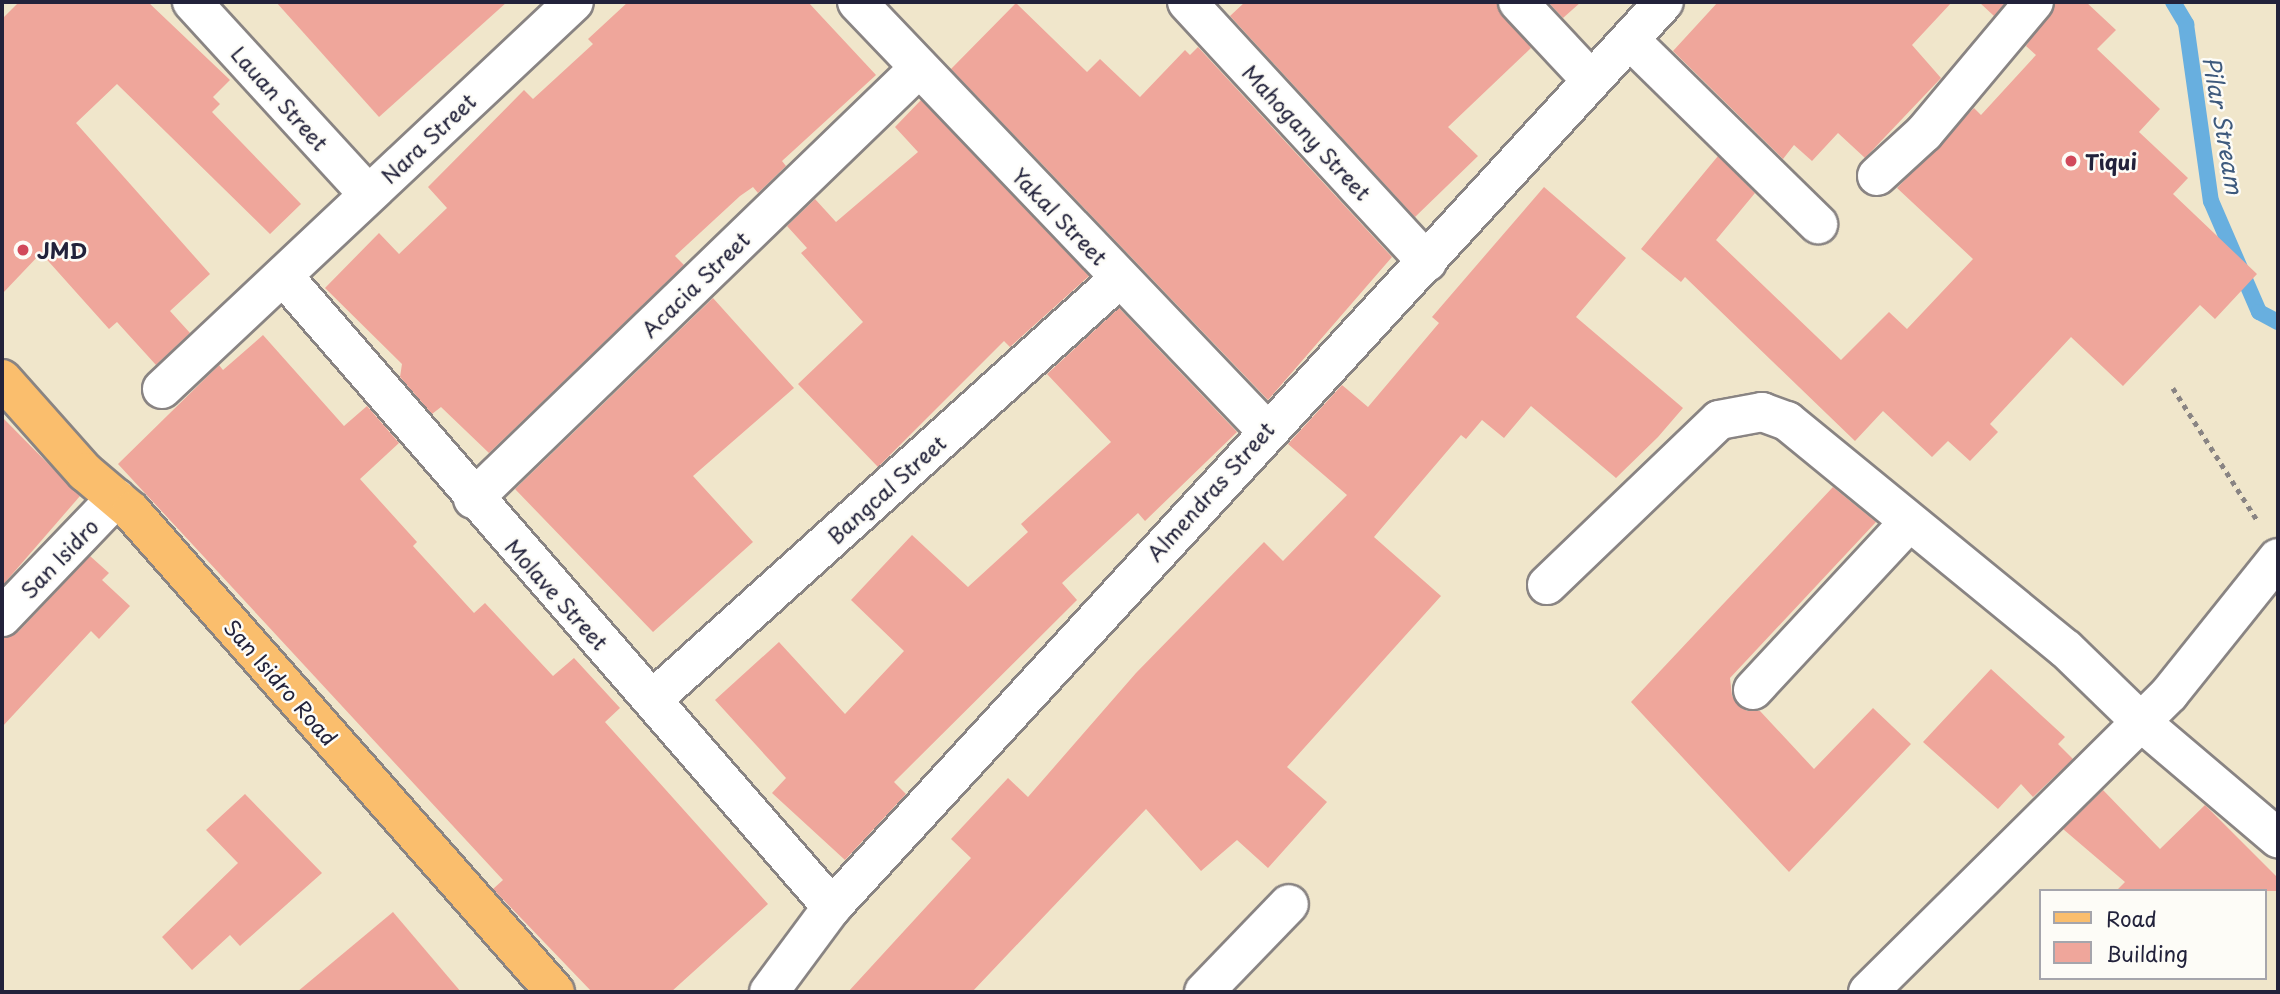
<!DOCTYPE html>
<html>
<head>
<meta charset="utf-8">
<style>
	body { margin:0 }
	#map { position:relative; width:2280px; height:994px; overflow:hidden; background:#f0e6cb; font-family:"Playpen Sans",sans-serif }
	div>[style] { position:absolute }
	.stream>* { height:16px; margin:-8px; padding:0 8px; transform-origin:8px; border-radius:8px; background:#68afdf }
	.building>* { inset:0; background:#efa69b }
	.path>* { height:4.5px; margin-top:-2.25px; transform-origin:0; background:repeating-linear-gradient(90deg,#898483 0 5px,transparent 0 10px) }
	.roads { filter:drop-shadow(2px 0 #898483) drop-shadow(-2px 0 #898483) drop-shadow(0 2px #898483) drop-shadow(0 -2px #898483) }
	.minor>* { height:38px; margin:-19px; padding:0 19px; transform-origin:19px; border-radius:19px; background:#fff }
	.major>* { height:38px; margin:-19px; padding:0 19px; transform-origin:19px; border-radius:19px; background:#fabe6d }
	.dots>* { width:19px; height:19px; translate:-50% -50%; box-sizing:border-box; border:4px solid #fdfcf7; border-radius:50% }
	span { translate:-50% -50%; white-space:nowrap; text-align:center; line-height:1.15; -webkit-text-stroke:5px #fdfcf7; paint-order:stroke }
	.street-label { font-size:21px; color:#22223b }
	.poi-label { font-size:21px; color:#22223b; font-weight:700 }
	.left { translate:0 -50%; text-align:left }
	.water-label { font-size:23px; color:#3e5a7d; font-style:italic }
	.frame { position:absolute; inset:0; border:4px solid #22223b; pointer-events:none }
	.legend { position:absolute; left:2039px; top:889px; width:228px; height:91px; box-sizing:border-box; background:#fdfcf7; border:2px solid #a5a5ac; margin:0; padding:9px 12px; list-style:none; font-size:21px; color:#22223b }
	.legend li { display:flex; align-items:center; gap:14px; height:35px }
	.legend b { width:35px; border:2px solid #a5a5ac }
</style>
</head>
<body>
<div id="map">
	<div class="stream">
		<div style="left:2173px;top:2px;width:26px;rotate:59deg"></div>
		<div style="left:2186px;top:24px;width:179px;rotate:82deg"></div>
		<div style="left:2211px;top:201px;width:121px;rotate:66.6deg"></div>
		<div style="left:2259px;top:312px;width:21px;rotate:28deg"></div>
	</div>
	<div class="building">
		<div style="clip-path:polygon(19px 2px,148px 2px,230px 80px,213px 97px,220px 104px,212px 112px,301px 204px,270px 234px,117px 84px,76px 123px,210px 274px,170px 311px,190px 333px,156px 365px,117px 322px,109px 329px,41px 253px,2px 294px,2px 19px)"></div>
		<div style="clip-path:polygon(276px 2px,507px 2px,379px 117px)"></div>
		<div style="clip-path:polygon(628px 2px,808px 2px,876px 75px,782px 161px,786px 166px,758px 193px,753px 187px,740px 196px,675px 256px,684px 265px,489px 453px,441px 407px,432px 414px,400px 377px,402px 364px,325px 288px,379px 233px,399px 254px,447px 208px,428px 187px,524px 90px,533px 99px,593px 44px,588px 39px)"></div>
		<div style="clip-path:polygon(1245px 2px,1497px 2px,1531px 48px,1448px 127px,1478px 156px,1415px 217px,1230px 16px)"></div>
		<div style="clip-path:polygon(1548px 2px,1581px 2px,1563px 18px)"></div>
		<div style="clip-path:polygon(1718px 2px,1952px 2px,1912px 45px,1941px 78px,1865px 158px,1838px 133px,1812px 161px,1794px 145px,1783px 159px,1673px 51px)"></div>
		<div style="clip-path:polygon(1979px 2px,2006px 2px,1994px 16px)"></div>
		<div style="clip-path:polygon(2055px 2px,2086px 2px,2116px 30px,2097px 49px,2160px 109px,2139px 132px,2188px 178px,2173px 194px,2257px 274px,2215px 319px,2200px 305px,2123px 386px,2071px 337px,1990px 424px,1998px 432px,1970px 461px,1948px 441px,1932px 457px,1883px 411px,1855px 441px,1685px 277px,1681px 282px,1641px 249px,1718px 156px,1755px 193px,1716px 240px,1841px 360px,1889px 312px,1907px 329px,1973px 259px,1897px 188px,1974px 108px,1981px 115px,2036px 55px,2026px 46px)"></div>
		<div style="clip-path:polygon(1016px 3px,1087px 72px,1100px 59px,1140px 97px,1185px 50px,1190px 55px,1198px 47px,1392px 257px,1268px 400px,951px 69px)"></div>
		<div style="clip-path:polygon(921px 100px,1089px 276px,1010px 347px,1004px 341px,878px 467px,798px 384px,863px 322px,801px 253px,807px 248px,787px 226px,815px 199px,836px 222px,918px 152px,895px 127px)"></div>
		<div style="clip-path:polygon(1544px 187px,1626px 258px,1576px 317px,1683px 408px,1658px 437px,1616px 478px,1531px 406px,1504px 438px,1482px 420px,1466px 439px,1461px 435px,1374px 537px,1441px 596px,1287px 767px,1327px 802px,1268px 868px,1237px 840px,1201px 871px,1146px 809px,972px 992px,848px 992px,971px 858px,951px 839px,1008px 778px,1028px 797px,1136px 673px,1264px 542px,1283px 561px,1347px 495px,1288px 444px,1342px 385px,1368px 407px,1439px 323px,1432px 317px)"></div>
		<div style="clip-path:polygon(713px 298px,794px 388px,693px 476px,753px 542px,653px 632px,515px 489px)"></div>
		<div style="clip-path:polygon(1119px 308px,1237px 432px,1145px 521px,1138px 513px,1062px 583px,1077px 600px,894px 782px,906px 794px,845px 860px,772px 793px,786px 778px,715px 700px,779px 642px,845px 714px,904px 651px,851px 600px,912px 535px,968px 587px,1028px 532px,1021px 524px,1111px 442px,1047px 374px)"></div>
		<div style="clip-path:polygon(263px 335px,344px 426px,367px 406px,399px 443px,360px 479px,417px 542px,413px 546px,474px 613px,485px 603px,553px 676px,574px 658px,620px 708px,605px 722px,768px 904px,671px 992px,592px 992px,493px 889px,503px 880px,118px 464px,219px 365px,223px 370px)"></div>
		<div style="clip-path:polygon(2px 417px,80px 496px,2px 586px)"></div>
		<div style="clip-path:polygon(1833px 487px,1876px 522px,1730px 678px,1732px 696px,1747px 711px,1760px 711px,1814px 769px,1873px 708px,1911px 744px,1789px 872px,1631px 702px)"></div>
		<div style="clip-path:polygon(90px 556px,109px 573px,102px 580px,130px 606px,99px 639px,91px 631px,2px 727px,2px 638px,18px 632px)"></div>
		<div style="clip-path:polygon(1991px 669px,2065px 737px,2058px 744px,2073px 759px,2033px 797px,2021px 784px,1998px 809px,1923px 742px)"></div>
		<div style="clip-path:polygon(2103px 790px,2160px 849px,2205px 805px,2278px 878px,2278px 891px,2116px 891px,2125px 882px,2063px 829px)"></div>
		<div style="clip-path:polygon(245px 794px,322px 873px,240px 946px,230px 935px,192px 970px,162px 937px,238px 863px,206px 830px)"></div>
		<div style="clip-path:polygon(393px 912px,461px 992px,297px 992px)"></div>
	</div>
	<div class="path">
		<div style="left:2173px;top:388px;width:156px;rotate:57.5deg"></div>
	</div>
	<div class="roads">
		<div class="minor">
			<div style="left:192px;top:2px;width:260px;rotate:47.5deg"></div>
			<div style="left:857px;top:2px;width:591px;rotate:46.3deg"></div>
			<div style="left:1187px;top:2px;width:354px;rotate:47.3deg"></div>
			<div style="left:1518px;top:2px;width:107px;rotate:46.9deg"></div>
			<div style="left:1631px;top:41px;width:262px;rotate:44.4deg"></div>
			<div style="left:1877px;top:176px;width:64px;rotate:-42.5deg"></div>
			<div style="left:1924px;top:133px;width:171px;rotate:-50deg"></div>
			<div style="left:285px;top:278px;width:834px;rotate:48.99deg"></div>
			<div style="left:162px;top:389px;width:565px;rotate:-43.21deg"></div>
			<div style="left:473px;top:499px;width:619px;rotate:-44.02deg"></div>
			<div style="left:1547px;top:585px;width:238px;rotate:-43.8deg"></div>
			<div style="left:1719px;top:420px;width:44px;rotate:-10.5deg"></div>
			<div style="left:1762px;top:412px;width:27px;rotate:20deg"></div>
			<div style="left:1787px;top:421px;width:360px;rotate:39.3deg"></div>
			<div style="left:2066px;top:649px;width:105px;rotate:44.2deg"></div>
			<div style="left:2141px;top:722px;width:180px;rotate:40.3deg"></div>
			<div style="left:2px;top:617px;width:165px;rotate:-46.2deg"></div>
			<div style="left:1753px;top:690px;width:226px;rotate:-47.1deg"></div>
			<div style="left:652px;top:700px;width:630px;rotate:-42.04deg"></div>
			<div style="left:769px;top:992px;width:106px;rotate:-53.5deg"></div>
			<div style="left:832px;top:907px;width:1229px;rotate:-47.41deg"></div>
			<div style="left:1204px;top:992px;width:122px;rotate:-46deg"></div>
			<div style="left:1868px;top:992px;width:424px;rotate:-44.7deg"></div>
			<div style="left:2169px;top:694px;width:174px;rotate:-51.3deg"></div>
		</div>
		<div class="major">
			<div style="left:2px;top:379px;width:125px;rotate:48.3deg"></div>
			<div style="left:85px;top:472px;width:60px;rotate:40.3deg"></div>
			<div style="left:131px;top:511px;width:641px;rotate:48.6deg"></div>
		</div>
	</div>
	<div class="dots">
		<div style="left:2071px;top:161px;background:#d1495b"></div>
		<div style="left:23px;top:250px;background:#d1495b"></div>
	</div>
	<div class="street-label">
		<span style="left:280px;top:98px;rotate:48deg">Lauan Street</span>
		<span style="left:1307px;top:132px;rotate:47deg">Mahogany Street</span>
		<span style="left:428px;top:138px;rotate:-43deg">Nara Street</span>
		<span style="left:1060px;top:216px;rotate:46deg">Yakal Street</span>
		<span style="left:695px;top:284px;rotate:-44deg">Acacia Street</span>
		<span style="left:886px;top:489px;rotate:-42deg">Bangcal Street</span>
		<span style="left:1210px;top:491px;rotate:-48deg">Almendras Street</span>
		<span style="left:59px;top:558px;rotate:-46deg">San Isidro</span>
		<span style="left:557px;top:594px;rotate:48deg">Molave Street</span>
		<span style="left:281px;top:682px;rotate:49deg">San Isidro Road</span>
	</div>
	<div class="poi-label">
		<span class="left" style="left:2085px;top:161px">Tiqui</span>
		<span class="left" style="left:37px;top:250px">JMD</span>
	</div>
	<div class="water-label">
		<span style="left:2223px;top:125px;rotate:80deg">Pilar Stream</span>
	</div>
	<div class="frame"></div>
	<ul class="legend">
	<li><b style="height:9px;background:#fabe6d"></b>Road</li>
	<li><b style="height:19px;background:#efa69b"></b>Building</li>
	</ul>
</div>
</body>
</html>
